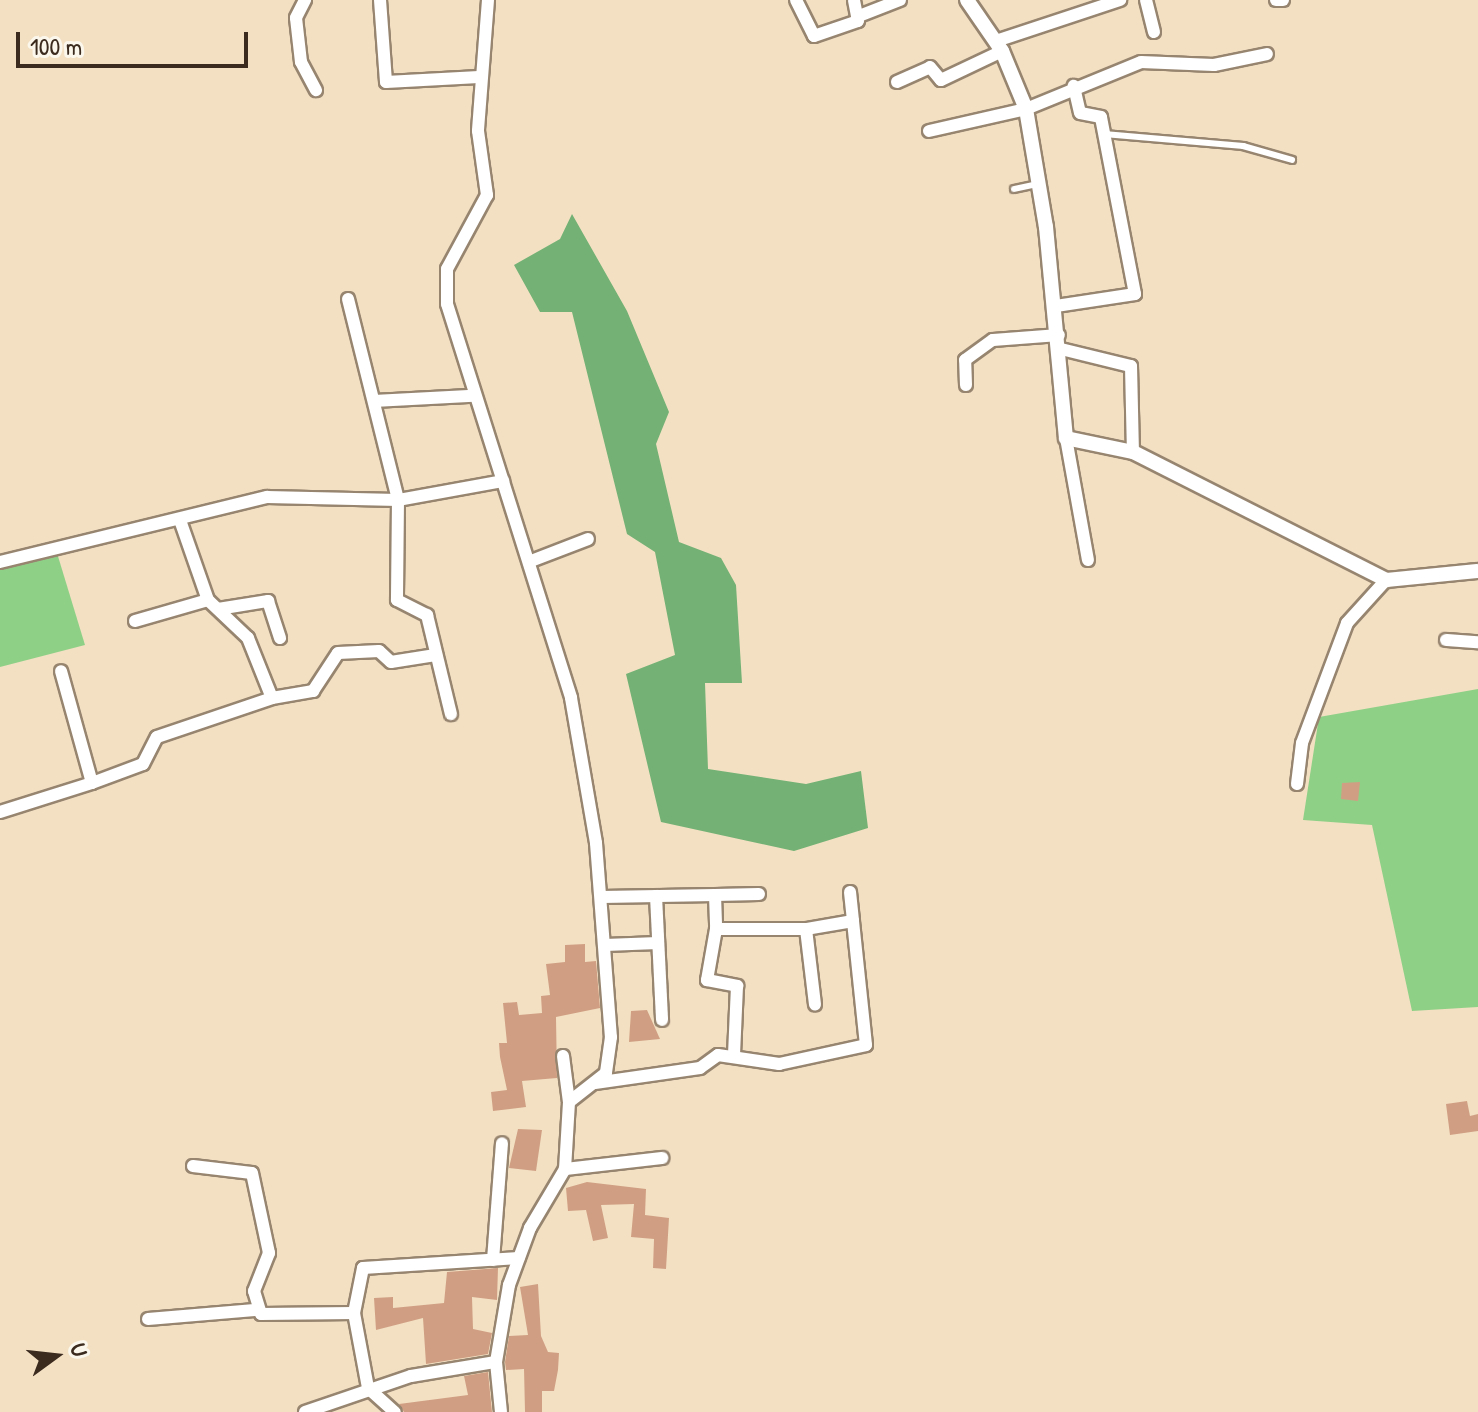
<!DOCTYPE html>
<html>
<head>
<meta charset="utf-8">
<style>
	body { margin:0 }
	#map { position:relative; width:1478px; height:1412px; overflow:hidden; background:#f3e0c3; font-family:"Patrick Hand",sans-serif }
	div>[style] { position:absolute }
	.green>* { inset:0; background:#8fd087 }
	.forest>* { inset:0; background:#73b274 }
	.building>* { inset:0; background:#d09f83 }
	.roads { filter:drop-shadow(2px 0 #978570) drop-shadow(-2px 0 #978570) drop-shadow(0 2px #978570) drop-shadow(0 -2px #978570) }
	.service>* { height:6px; margin:-3px; padding:0 3px; transform-origin:3px; border-radius:3px; background:#fff }
	.minor>* { height:12px; margin:-6px; padding:0 6px; transform-origin:6px; border-radius:6px; background:#fff }
	.tertiary>* { height:14px; margin:-7px; padding:0 7px; transform-origin:7px; border-radius:7px; background:#fff }
	span { translate:-50% -50%; white-space:nowrap; text-align:center; line-height:1.15; -webkit-text-stroke:6px #fbf7ec; paint-order:stroke }
	.north { position:absolute; left:16px; top:1316px; width:80px; height:80px; -webkit-text-stroke:6px #fbf7ec; paint-order:stroke; rotate:75deg; font-size:22px; font-weight:700; line-height:32px; text-align:center; color:#3b2a1e }
	.north::after { content:''; display:block; margin:auto; width:28px; height:36px; background:#3b2a1e; clip-path:polygon(50% 0,100% 100%,50% 72%,0 100%) }
	.scale { position:absolute; left:16px; top:32px; width:232px; height:36px; box-sizing:border-box; border:4px solid #3b2a1e; border-top:0; padding-left:10px; font-size:24px; line-height:28px; white-space:nowrap; color:#3b2a1e; -webkit-text-stroke:6px #fbf7ec; paint-order:stroke }
</style>
</head>
<body>
<div id="map">
	<div class="green">
		<div style="clip-path:polygon(57px 553px,85px 645px,0 667px,0 566px)"></div>
		<div style="clip-path:polygon(1478px 689px,1478px 1007px,1412px 1011px,1372px 825px,1303px 820px,1319px 717px)"></div>
	</div>
	<div class="forest">
		<div style="clip-path:polygon(572px 214px,627px 311px,669px 412px,656px 444px,679px 542px,721px 558px,736px 585px,742px 683px,705px 683px,708px 769px,806px 784px,861px 771px,868px 828px,794px 851px,661px 822px,626px 674px,675px 655px,655px 552px,627px 534px,572px 312px,540px 312px,514px 265px,560px 239px)"></div>
	</div>
	<div class="building">
		<div style="clip-path:polygon(1360px 782px,1358px 801px,1341px 799px,1342px 783px)"></div>
		<div style="clip-path:polygon(585px 944px,585px 962px,596px 961px,600px 1008px,556px 1017px,557px 1078px,522px 1081px,526px 1107px,493px 1111px,491px 1092px,507px 1090px,500px 1057px,499px 1043px,507px 1043px,503px 1003px,517px 1002px,519px 1015px,542px 1013px,541px 996px,550px 995px,546px 964px,565px 962px,565px 945px)"></div>
		<div style="clip-path:polygon(647px 1010px,660px 1039px,629px 1042px,631px 1011px)"></div>
		<div style="clip-path:polygon(1467px 1101px,1470px 1116px,1478px 1114px,1478px 1131px,1450px 1135px,1446px 1104px)"></div>
		<div style="clip-path:polygon(518px 1129px,542px 1130px,536px 1171px,509px 1168px)"></div>
		<div style="clip-path:polygon(587px 1182px,646px 1189px,645px 1215px,669px 1218px,666px 1269px,653px 1268px,654px 1239px,631px 1237px,634px 1204px,601px 1205px,608px 1238px,593px 1241px,586px 1210px,568px 1211px,566px 1188px)"></div>
		<div style="clip-path:polygon(498px 1268px,497px 1300px,472px 1297px,473px 1329px,492px 1333px,488px 1354px,426px 1364px,423px 1318px,376px 1330px,374px 1298px,393px 1297px,393px 1308px,444px 1303px,447px 1272px)"></div>
		<div style="clip-path:polygon(538px 1284px,541px 1336px,548px 1352px,559px 1353px,558px 1370px,554px 1391px,542px 1391px,542px 1412px,525px 1412px,524px 1369px,506px 1370px,505px 1362px,509px 1336px,528px 1335px,520px 1287px)"></div>
		<div style="clip-path:polygon(488px 1372px,492px 1412px,404px 1412px,399px 1404px,468px 1395px,464px 1376px)"></div>
	</div>
	<div class="roads">
		<div class="service">
			<div style="left:1104px;top:134px;width:140px;rotate:4.9deg"></div>
			<div style="left:1243px;top:146px;width:51px;rotate:15.9deg"></div>
			<div style="left:1014px;top:189px;width:24px;rotate:-12deg"></div>
		</div>
		<div class="minor">
			<div style="left:305px;top:0;width:20px;rotate:117deg"></div>
			<div style="left:296px;top:18px;width:44px;rotate:83.5deg"></div>
			<div style="left:301px;top:62px;width:32px;rotate:62deg"></div>
			<div style="left:380px;top:0;width:82px;rotate:85.8deg"></div>
			<div style="left:386px;top:82px;width:93px;rotate:-3.1deg"></div>
			<div style="left:488px;top:0;width:131px;rotate:94.4deg"></div>
			<div style="left:478px;top:131px;width:65px;rotate:82deg"></div>
			<div style="left:487px;top:195px;width:84px;rotate:118.4deg"></div>
			<div style="left:447px;top:269px;width:35px;rotate:90deg"></div>
			<div style="left:447px;top:304px;width:413px;rotate:72.5deg"></div>
			<div style="left:571px;top:698px;width:147px;rotate:80.2deg"></div>
			<div style="left:596px;top:843px;width:195px;rotate:85.6deg"></div>
			<div style="left:611px;top:1037px;width:36px;rotate:98deg"></div>
			<div style="left:606px;top:1073px;width:47px;rotate:141.9deg"></div>
			<div style="left:569px;top:1102px;width:67px;rotate:93.4deg"></div>
			<div style="left:565px;top:1169px;width:69px;rotate:120.7deg"></div>
			<div style="left:530px;top:1228px;width:61px;rotate:110.2deg"></div>
			<div style="left:509px;top:1285px;width:78px;rotate:99.6deg"></div>
			<div style="left:496px;top:1362px;width:50px;rotate:84.3deg"></div>
			<div style="left:796px;top:0;width:40px;rotate:63.4deg"></div>
			<div style="left:814px;top:36px;width:46px;rotate:-18.8deg"></div>
			<div style="left:858px;top:21px;width:21px;rotate:-101deg"></div>
			<div style="left:1146px;top:0;width:33px;rotate:76deg"></div>
			<div style="left:1276px;top:0;width:7px"></div>
			<div style="left:859px;top:16px;width:44px;rotate:-21.3deg"></div>
			<div style="left:996px;top:41px;width:131px;rotate:-18.3deg"></div>
			<div style="left:897px;top:82px;width:36px;rotate:-24deg"></div>
			<div style="left:930px;top:67px;width:17px;rotate:50deg"></div>
			<div style="left:941px;top:80px;width:68px;rotate:-25.4deg"></div>
			<div style="left:929px;top:131px;width:99px;rotate:-12.8deg"></div>
			<div style="left:1026px;top:109px;width:124px;rotate:-22.2deg"></div>
			<div style="left:1141px;top:62px;width:73px;rotate:2.4deg"></div>
			<div style="left:1214px;top:65px;width:54px;rotate:-11.7deg"></div>
			<div style="left:348px;top:299px;width:207px;rotate:76deg"></div>
			<div style="left:398px;top:500px;width:100px;rotate:90.6deg"></div>
			<div style="left:397px;top:600px;width:34px;rotate:27deg"></div>
			<div style="left:427px;top:615px;width:102px;rotate:76.4deg"></div>
			<div style="left:1056px;top:306px;width:80px;rotate:-8.6deg"></div>
			<div style="left:1135px;top:294px;width:180px;rotate:-100.9deg"></div>
			<div style="left:1101px;top:117px;width:21px;rotate:-169deg"></div>
			<div style="left:1080px;top:113px;width:28px;rotate:-103deg"></div>
			<div style="left:1061px;top:349px;width:72px;rotate:13.7deg"></div>
			<div style="left:1131px;top:366px;width:86px;rotate:88.7deg"></div>
			<div style="left:966px;top:385px;width:25px;rotate:-92deg"></div>
			<div style="left:965px;top:360px;width:34px;rotate:-36deg"></div>
			<div style="left:993px;top:340px;width:66px;rotate:-4.3deg"></div>
			<div style="left:375px;top:401px;width:97px;rotate:-3deg"></div>
			<div style="left:1066px;top:438px;width:124px;rotate:79.8deg"></div>
			<div style="left:531px;top:561px;width:61px;rotate:-21.1deg"></div>
			<div style="left:0;top:562px;width:275px;rotate:-13.7deg"></div>
			<div style="left:267px;top:497px;width:131px;rotate:1.3deg"></div>
			<div style="left:398px;top:500px;width:107px;rotate:-10.3deg"></div>
			<div style="left:218px;top:609px;width:51px;rotate:-9.1deg"></div>
			<div style="left:268px;top:601px;width:39px;rotate:72deg"></div>
			<div style="left:135px;top:621px;width:76px;rotate:-16deg"></div>
			<div style="left:1446px;top:640px;width:32px;rotate:4deg"></div>
			<div style="left:272px;top:698px;width:42px;rotate:-9.7deg"></div>
			<div style="left:313px;top:691px;width:45px;rotate:-56.7deg"></div>
			<div style="left:338px;top:653px;width:41px;rotate:-2.8deg"></div>
			<div style="left:379px;top:651px;width:16px;rotate:43deg"></div>
			<div style="left:391px;top:662px;width:45px;rotate:-9deg"></div>
			<div style="left:92px;top:783px;width:54px;rotate:-20.4deg"></div>
			<div style="left:143px;top:764px;width:30px;rotate:-63deg"></div>
			<div style="left:157px;top:737px;width:121px;rotate:-18.7deg"></div>
			<div style="left:272px;top:698px;width:65px;rotate:-111.8deg"></div>
			<div style="left:248px;top:638px;width:55px;rotate:-136.5deg"></div>
			<div style="left:208px;top:600px;width:85px;rotate:-109.3deg"></div>
			<div style="left:1297px;top:784px;width:41px;rotate:-83deg"></div>
			<div style="left:1302px;top:743px;width:128px;rotate:-69.4deg"></div>
			<div style="left:1347px;top:623px;width:58px;rotate:-47.8deg"></div>
			<div style="left:0;top:812px;width:96px;rotate:-17.5deg"></div>
			<div style="left:92px;top:783px;width:116px;rotate:-105.5deg"></div>
			<div style="left:850px;top:892px;width:29px;rotate:84deg"></div>
			<div style="left:715px;top:895px;width:44px;rotate:-1.3deg"></div>
			<div style="left:656px;top:896px;width:124px;rotate:87.2deg"></div>
			<div style="left:602px;top:897px;width:113px;rotate:-1deg"></div>
			<div style="left:715px;top:895px;width:34px;rotate:88deg"></div>
			<div style="left:716px;top:929px;width:90px"></div>
			<div style="left:806px;top:929px;width:76px;rotate:83.2deg"></div>
			<div style="left:716px;top:929px;width:52px;rotate:100deg"></div>
			<div style="left:707px;top:980px;width:31px;rotate:11deg"></div>
			<div style="left:737px;top:986px;width:69px;rotate:92.5deg"></div>
			<div style="left:605px;top:945px;width:53px;rotate:-2.2deg"></div>
			<div style="left:563px;top:1056px;width:46px;rotate:82.6deg"></div>
			<div style="left:595px;top:1083px;width:106px;rotate:-8.1deg"></div>
			<div style="left:700px;top:1068px;width:22px;rotate:-36deg"></div>
			<div style="left:718px;top:1055px;width:62px;rotate:8.4deg"></div>
			<div style="left:779px;top:1064px;width:89px;rotate:-12.3deg"></div>
			<div style="left:866px;top:1045px;width:125px;rotate:-96deg"></div>
			<div style="left:853px;top:921px;width:48px;rotate:170.3deg"></div>
			<div style="left:193px;top:1166px;width:59px;rotate:6.8deg"></div>
			<div style="left:252px;top:1173px;width:82px;rotate:78deg"></div>
			<div style="left:269px;top:1253px;width:41px;rotate:111.5deg"></div>
			<div style="left:254px;top:1291px;width:24px;rotate:73deg"></div>
			<div style="left:261px;top:1314px;width:93px;rotate:-0.6deg"></div>
			<div style="left:354px;top:1313px;width:46px;rotate:-78.7deg"></div>
			<div style="left:363px;top:1268px;width:156px;rotate:-3.7deg"></div>
			<div style="left:565px;top:1169px;width:98px;rotate:-6.5deg"></div>
			<div style="left:493px;top:1260px;width:117px;rotate:-85.6deg"></div>
			<div style="left:354px;top:1313px;width:76px;rotate:79.4deg"></div>
			<div style="left:368px;top:1388px;width:36px;rotate:42deg"></div>
			<div style="left:148px;top:1319px;width:107px;rotate:-4.8deg"></div>
			<div style="left:305px;top:1412px;width:112px;rotate:-18.8deg"></div>
			<div style="left:411px;top:1376px;width:86px;rotate:-9.4deg"></div>
		</div>
		<div class="tertiary">
			<div style="left:967px;top:0;width:62px;rotate:55.5deg"></div>
			<div style="left:1002px;top:51px;width:63px;rotate:67.5deg"></div>
			<div style="left:1026px;top:109px;width:120px;rotate:80.4deg"></div>
			<div style="left:1046px;top:227px;width:212px;rotate:84.6deg"></div>
			<div style="left:1066px;top:438px;width:68px;rotate:11.8deg"></div>
			<div style="left:1133px;top:452px;width:284px;rotate:26.8deg"></div>
			<div style="left:1386px;top:580px;width:92px;rotate:-5.6deg"></div>
		</div>
	</div>
	<div class="north">U</div>
	<div class="scale">100 m</div>
</div>
</body>
</html>
